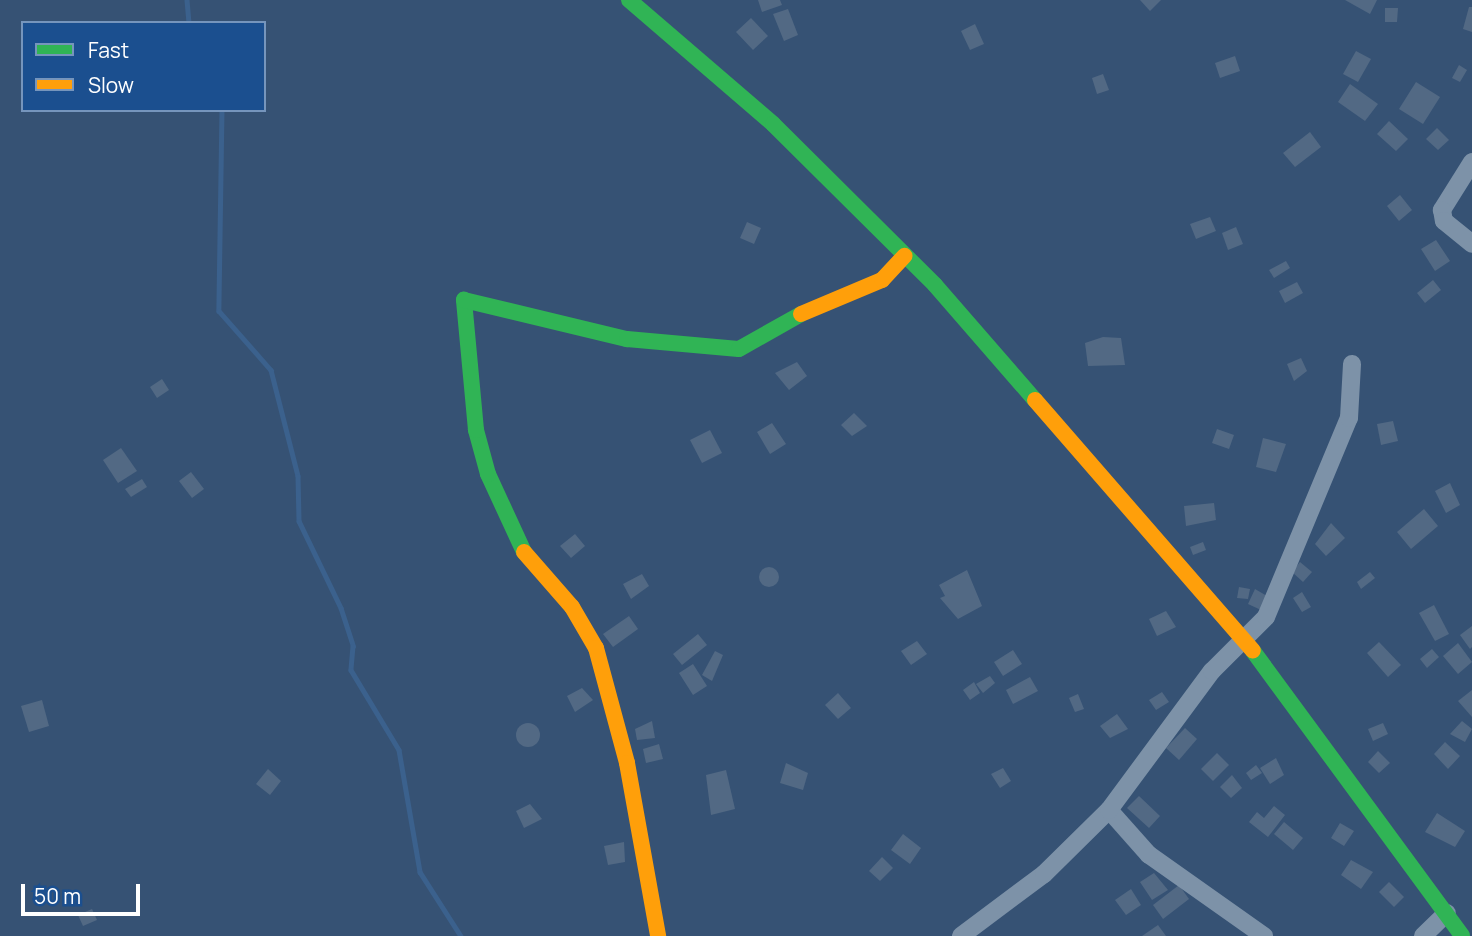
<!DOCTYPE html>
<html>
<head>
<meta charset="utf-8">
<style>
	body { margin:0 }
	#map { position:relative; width:1472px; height:936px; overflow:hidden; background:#365274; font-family:Manrope,sans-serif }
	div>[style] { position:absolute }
	.stream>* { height:4.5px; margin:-2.25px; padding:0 2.25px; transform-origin:2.25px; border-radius:2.25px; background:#3b618d }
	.building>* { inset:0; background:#526984 }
	.round { border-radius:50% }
	.street>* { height:18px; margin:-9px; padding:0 9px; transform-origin:9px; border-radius:9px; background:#7d92a8 }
	.fast>* { height:16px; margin:-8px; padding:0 8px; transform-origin:8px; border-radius:8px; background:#30b455 }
	.slow>* { height:16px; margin:-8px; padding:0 8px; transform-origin:8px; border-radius:8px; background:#ff9f0a }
	span { translate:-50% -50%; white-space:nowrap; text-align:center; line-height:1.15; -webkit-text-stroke:7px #1b4f8f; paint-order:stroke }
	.legend { position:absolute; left:21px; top:21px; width:245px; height:91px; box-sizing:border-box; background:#1b4f8f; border:2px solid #7695bc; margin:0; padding:9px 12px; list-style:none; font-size:21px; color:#fff }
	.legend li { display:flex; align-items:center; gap:14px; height:35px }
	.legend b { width:35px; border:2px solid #7695bc }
	.scale { position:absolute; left:21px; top:884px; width:119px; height:32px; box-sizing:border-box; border:4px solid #fff; border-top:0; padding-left:9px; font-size:21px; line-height:24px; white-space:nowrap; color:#fff; -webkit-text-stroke:5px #1b4f8f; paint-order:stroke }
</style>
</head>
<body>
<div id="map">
	<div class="stream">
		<div style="left:187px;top:0;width:23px;rotate:85deg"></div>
		<div style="left:222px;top:110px;width:201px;rotate:90.9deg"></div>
		<div style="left:219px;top:311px;width:79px;rotate:48.6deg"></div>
		<div style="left:271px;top:370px;width:109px;rotate:75.7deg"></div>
		<div style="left:298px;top:476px;width:45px;rotate:88.7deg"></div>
		<div style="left:299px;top:521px;width:97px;rotate:64.2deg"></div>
		<div style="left:341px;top:608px;width:40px;rotate:72deg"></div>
		<div style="left:353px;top:646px;width:24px;rotate:95deg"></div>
		<div style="left:351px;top:670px;width:93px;rotate:59deg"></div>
		<div style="left:399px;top:750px;width:124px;rotate:80.2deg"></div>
		<div style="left:420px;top:872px;width:76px;rotate:57.4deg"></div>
	</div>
	<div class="building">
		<div style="clip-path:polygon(758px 0,780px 0,782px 5px,762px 12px)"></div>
		<div style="clip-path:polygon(1140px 0,1161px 0,1150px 11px)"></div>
		<div style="clip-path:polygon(1345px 0,1377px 0,1370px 14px)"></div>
		<div style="clip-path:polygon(1469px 7px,1472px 7px,1472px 32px,1463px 29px)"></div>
		<div style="clip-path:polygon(1385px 8px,1398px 8px,1397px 22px,1385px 22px)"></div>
		<div style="clip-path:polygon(788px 9px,798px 35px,784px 41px,773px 14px)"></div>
		<div style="clip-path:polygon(751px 18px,768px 36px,753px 50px,736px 32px)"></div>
		<div style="clip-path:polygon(975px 24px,984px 44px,970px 50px,961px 31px)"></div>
		<div style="clip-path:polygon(1356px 51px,1371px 59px,1358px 82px,1343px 74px)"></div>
		<div style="clip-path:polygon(1235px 56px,1240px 71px,1220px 78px,1215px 63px)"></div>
		<div style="clip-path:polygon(1459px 65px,1467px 70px,1460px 82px,1452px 78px)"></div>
		<div style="clip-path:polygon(1103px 74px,1109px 90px,1097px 94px,1092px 78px)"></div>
		<div style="clip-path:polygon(1416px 82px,1440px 97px,1423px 124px,1399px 109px)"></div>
		<div style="clip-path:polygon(1350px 84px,1378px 104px,1365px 121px,1338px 102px)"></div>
		<div style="clip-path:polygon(1389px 121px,1408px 139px,1396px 151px,1377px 134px)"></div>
		<div style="clip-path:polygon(1437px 128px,1449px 140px,1438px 150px,1426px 139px)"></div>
		<div style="clip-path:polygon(1310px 132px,1321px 147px,1295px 167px,1283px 153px)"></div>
		<div style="clip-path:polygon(1400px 195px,1412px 210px,1399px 221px,1387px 206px)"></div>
		<div style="clip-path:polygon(1210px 217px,1216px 231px,1196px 239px,1190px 224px)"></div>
		<div style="clip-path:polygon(747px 222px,761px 228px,754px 244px,740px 238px)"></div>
		<div style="clip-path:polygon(1236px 227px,1243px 244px,1228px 250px,1222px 233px)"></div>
		<div style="clip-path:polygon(1436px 240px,1450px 261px,1435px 271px,1421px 249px)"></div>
		<div style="clip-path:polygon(1286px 261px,1290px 268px,1274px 278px,1269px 270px)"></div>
		<div style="clip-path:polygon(1433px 280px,1441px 290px,1425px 303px,1417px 293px)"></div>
		<div style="clip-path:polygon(1297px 282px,1303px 293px,1285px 303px,1279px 291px)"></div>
		<div style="clip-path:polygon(1103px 337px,1121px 338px,1125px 365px,1088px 366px,1085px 343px)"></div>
		<div style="clip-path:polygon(1301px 358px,1307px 371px,1294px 381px,1287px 364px)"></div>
		<div style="clip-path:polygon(797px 362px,807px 376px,789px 390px,775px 373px)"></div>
		<div style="clip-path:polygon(162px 379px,169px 390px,157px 398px,150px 387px)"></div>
		<div style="clip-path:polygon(854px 413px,867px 426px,852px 436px,841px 425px)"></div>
		<div style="clip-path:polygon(1393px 421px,1398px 441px,1381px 445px,1377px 424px)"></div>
		<div style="clip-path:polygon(772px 423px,786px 444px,770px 454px,757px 432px)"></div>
		<div style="clip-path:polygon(1217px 429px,1234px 435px,1229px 449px,1212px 443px)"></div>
		<div style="clip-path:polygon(710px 430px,722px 453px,702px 463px,690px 440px)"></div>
		<div style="clip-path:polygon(1263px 438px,1286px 444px,1276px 472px,1256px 467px)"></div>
		<div style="clip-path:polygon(121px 448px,137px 471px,118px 483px,103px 460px)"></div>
		<div style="clip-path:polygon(191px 472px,204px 489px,192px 498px,179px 481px)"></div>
		<div style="clip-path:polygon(142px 479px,147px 487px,131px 497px,125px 489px)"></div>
		<div style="clip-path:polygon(1450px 483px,1460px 505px,1446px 513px,1435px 491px)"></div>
		<div style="clip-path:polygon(1214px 503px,1216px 520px,1186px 526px,1184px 506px)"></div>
		<div style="clip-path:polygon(1424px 509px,1438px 526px,1411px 549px,1397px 532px)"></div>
		<div style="clip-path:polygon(1331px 523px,1345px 538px,1326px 556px,1315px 544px)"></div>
		<div style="clip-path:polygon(575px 534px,585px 546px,571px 558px,560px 546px)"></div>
		<div style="clip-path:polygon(1203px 542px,1206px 550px,1193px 555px,1190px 547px)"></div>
		<div style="clip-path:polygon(1300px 562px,1312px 572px,1303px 582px,1292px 572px)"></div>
		<div class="round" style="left:759px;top:567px;width:20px;height:20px"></div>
		<div style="clip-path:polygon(967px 570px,982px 606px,958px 619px,940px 598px,945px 596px,939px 585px)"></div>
		<div style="clip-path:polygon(1370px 572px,1375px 578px,1361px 589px,1357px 582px)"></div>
		<div style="clip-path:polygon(642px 574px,649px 586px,631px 599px,623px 584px)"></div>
		<div style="clip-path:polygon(1239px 587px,1250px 589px,1248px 599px,1237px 598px)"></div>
		<div style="clip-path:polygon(1255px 589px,1267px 596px,1261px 610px,1248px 604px)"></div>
		<div style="clip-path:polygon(1302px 592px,1311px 607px,1302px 612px,1293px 598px)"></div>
		<div style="clip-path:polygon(1434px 605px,1449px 634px,1435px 641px,1419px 613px)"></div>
		<div style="clip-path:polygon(1166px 611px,1176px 627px,1157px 636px,1149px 619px)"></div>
		<div style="clip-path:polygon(629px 616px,638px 629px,613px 647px,603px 634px)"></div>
		<div style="clip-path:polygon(1472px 626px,1472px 647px,1470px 649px,1460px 635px)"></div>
		<div style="clip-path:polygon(698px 634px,707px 645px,682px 665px,673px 654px)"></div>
		<div style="clip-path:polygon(917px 641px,927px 654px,911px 665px,901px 651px)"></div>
		<div style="clip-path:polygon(1379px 642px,1401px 665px,1388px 677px,1367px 653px)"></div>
		<div style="clip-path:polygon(1458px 643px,1472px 662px,1458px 674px,1443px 656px)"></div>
		<div style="clip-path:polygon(1432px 649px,1439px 657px,1427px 668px,1420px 659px)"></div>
		<div style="clip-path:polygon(1013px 650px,1022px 664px,1003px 676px,994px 662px)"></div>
		<div style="clip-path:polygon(715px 651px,723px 655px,712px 681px,702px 675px)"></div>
		<div style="clip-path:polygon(693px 664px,707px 686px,693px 695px,679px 673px)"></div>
		<div style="clip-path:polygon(990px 676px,995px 683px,983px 693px,976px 684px)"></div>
		<div style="clip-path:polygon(1030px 677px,1038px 691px,1013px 704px,1006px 690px)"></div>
		<div style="clip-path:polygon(974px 682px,980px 693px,970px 700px,963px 690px)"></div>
		<div style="clip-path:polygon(582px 688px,593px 700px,575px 712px,567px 696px)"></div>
		<div style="clip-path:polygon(1472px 690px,1472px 717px,1458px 701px)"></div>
		<div style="clip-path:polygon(1162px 692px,1169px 702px,1156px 710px,1149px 700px)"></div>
		<div style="clip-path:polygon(838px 693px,851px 708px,838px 719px,825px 705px)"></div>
		<div style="clip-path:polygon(1078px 694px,1084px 709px,1075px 712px,1069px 698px)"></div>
		<div style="clip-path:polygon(42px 700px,49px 726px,29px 732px,21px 706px)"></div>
		<div style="clip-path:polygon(1117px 714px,1128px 729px,1110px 738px,1100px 726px)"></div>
		<div style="clip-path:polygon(652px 721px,655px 738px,637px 740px,635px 729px)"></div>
		<div style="clip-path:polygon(1462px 721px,1472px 729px,1465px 742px,1450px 734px)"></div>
		<div style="clip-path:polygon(1383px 723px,1388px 734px,1373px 741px,1368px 729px)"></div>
		<div class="round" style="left:516px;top:723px;width:24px;height:24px"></div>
		<div style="clip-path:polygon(1185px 728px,1197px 739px,1179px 760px,1166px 748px)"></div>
		<div style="clip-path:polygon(1445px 742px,1460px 756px,1448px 769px,1434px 754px)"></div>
		<div style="clip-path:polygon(659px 744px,663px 759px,646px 763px,643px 749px)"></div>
		<div style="clip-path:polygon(1378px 751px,1390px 763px,1379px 773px,1368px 762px)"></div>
		<div style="clip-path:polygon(1217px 753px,1229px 765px,1213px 781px,1201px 769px)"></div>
		<div style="clip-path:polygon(1276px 758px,1284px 775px,1270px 784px,1260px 768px)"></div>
		<div style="clip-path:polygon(786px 763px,808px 773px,803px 790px,780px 783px)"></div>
		<div style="clip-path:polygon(1256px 765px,1262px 773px,1251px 780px,1246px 773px)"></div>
		<div style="clip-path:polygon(1003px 768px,1011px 781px,1000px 788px,991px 774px)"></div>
		<div style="clip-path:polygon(268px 769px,281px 781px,270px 795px,256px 784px)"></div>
		<div style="clip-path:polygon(726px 770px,735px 809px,711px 815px,706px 775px)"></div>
		<div style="clip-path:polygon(1232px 775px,1242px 788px,1231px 798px,1220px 787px)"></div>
		<div style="clip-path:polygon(1139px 796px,1160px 816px,1149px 828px,1127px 808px)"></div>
		<div style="clip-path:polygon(530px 804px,542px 819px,524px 828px,516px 811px)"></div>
		<div style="clip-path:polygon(1274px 806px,1285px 815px,1268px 837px,1249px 822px,1257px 812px,1264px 818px)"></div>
		<div style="clip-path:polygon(1437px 813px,1465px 831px,1455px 847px,1425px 832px)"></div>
		<div style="clip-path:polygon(1284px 822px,1303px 838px,1293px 850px,1274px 834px)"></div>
		<div style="clip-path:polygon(1340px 823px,1354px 831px,1344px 846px,1331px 838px)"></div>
		<div style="clip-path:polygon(903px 834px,921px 848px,910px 864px,891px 850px)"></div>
		<div style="clip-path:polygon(624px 842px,625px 862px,608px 865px,604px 846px)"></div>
		<div style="clip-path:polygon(882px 857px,893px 868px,880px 881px,869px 871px)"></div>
		<div style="clip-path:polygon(1351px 860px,1373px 872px,1361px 889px,1341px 875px)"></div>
		<div style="clip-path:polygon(1154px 873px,1168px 890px,1152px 900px,1140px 882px)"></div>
		<div style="clip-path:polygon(1389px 882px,1404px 897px,1394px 907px,1379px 892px)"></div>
		<div style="clip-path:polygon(1179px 885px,1189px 899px,1163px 919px,1153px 905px)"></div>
		<div style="clip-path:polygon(1131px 889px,1141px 905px,1126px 915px,1115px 900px)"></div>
		<div style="clip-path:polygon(92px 909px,97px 920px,83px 926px,78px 915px)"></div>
		<div style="clip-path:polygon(1158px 925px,1166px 936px,1142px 936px)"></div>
	</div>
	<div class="street">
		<div style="left:1472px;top:162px;width:57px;rotate:122deg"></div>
		<div style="left:1442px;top:210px;width:11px;rotate:80deg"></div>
		<div style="left:1444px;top:221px;width:36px;rotate:39deg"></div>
		<div style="left:961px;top:936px;width:104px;rotate:-36.8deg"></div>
		<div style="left:1044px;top:874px;width:91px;rotate:-44.6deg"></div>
		<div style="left:1264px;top:936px;width:141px;rotate:-144.8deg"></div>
		<div style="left:1149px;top:855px;width:60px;rotate:-131.6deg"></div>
		<div style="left:1109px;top:810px;width:173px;rotate:-53.5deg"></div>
		<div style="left:1212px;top:671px;width:76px;rotate:-45deg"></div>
		<div style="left:1266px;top:617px;width:216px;rotate:-67.4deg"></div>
		<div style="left:1349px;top:418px;width:54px;rotate:-86.8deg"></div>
		<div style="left:1423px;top:936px;width:33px;rotate:-44deg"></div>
	</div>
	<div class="fast">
		<div style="left:629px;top:0;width:190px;rotate:40.7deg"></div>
		<div style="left:773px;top:124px;width:228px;rotate:44.8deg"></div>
		<div style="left:935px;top:285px;width:152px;rotate:49deg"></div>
		<div style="left:524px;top:552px;width:86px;rotate:-114.8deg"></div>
		<div style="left:488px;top:474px;width:46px;rotate:-105.3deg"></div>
		<div style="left:476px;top:430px;width:131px;rotate:-95.3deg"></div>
		<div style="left:464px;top:300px;width:168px;rotate:13.5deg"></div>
		<div style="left:627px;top:339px;width:112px;rotate:5.1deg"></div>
		<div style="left:739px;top:349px;width:71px;rotate:-29.4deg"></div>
		<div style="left:1253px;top:651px;width:353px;rotate:53.7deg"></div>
	</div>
	<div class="slow">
		<div style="left:801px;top:314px;width:88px;rotate:-22.8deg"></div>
		<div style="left:882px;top:280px;width:33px;rotate:-47deg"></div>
		<div style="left:1035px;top:400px;width:332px;rotate:49deg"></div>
		<div style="left:524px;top:552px;width:73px;rotate:48.9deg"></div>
		<div style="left:572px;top:607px;width:48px;rotate:59.7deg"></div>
		<div style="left:596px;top:648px;width:119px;rotate:74.9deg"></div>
		<div style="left:627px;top:763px;width:176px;rotate:79.8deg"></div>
	</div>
	<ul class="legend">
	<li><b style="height:9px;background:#30b455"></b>Fast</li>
	<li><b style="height:9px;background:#ff9f0a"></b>Slow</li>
	</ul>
	<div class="scale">50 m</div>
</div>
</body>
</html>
